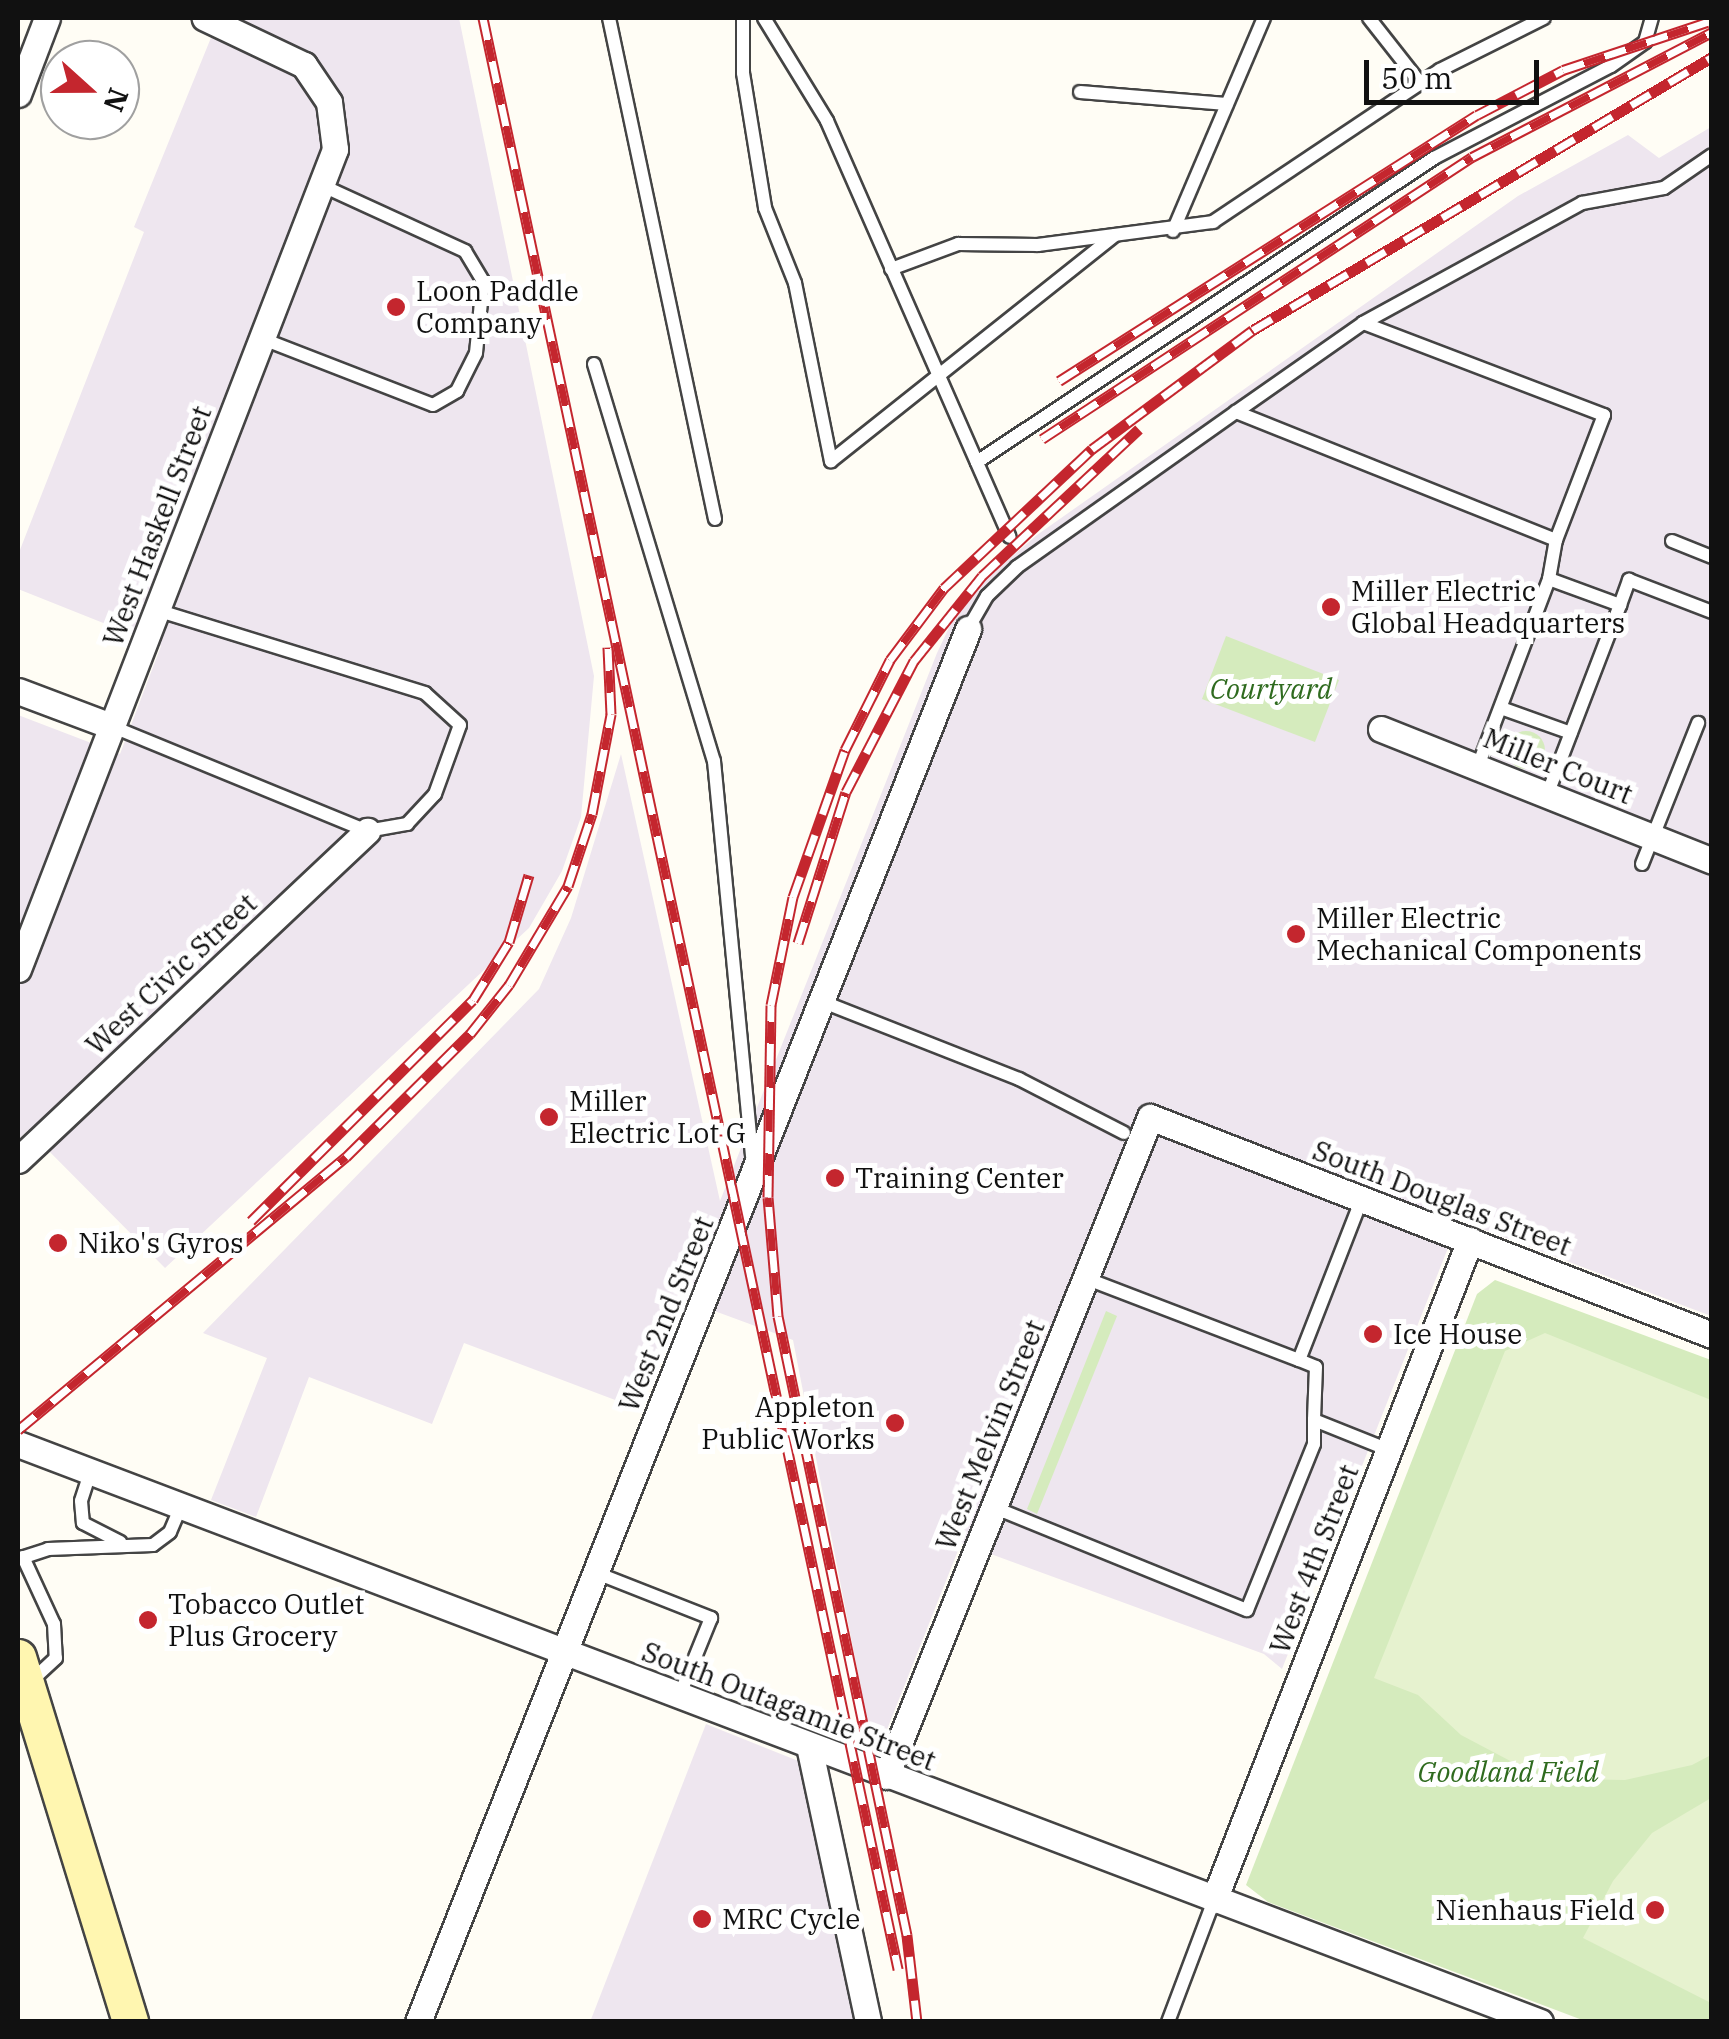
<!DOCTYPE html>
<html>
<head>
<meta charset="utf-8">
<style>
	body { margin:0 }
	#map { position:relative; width:1729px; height:2039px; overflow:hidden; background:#fffdf5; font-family:"IBM Plex Serif",serif }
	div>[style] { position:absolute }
	.industrial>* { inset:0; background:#eee6ef }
	.green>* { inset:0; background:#d5ebbd }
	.round { border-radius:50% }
	.pitch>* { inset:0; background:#e6f2cf }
	.roads { filter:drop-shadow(2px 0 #444) drop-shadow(-2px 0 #444) drop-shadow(0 2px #444) drop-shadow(0 -2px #444) }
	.lane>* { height:12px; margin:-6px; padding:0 6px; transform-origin:6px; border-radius:6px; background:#fff }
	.street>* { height:25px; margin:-12.5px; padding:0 12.5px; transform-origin:12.5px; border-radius:12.5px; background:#fff }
	.secondary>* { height:35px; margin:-17.5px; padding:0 17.5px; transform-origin:17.5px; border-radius:17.5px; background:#fff6b0 }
	.rail>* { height:11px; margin-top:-5.5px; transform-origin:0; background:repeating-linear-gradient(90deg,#fff 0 22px,#c4262e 0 44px); box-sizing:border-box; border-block:2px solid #c4262e }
	.dots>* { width:28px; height:28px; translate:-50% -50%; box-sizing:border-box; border:5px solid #fff; border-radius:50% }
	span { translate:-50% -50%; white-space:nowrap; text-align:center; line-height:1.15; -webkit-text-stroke:10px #fff; paint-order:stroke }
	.poi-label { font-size:28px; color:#111 }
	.left { translate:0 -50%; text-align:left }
	.right { translate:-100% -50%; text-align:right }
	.street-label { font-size:28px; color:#111 }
	.park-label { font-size:28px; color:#2f6b1f; font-style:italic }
	.frame { position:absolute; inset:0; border:20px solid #111; pointer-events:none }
	.north { position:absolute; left:40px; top:40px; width:100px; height:100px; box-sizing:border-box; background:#fff; border:2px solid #a0a0a0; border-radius:50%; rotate:111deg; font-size:28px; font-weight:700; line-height:40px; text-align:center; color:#111 }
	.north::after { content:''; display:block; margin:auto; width:35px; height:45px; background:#c4262e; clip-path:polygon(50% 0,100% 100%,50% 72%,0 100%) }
	.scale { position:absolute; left:1364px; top:60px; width:175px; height:45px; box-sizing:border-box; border:5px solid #111; border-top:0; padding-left:12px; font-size:30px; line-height:35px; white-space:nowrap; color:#111; -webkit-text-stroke:8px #fff; paint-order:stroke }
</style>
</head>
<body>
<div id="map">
	<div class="industrial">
		<div style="clip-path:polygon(219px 18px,459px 18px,594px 676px,581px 817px,562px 871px,529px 928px,165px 1268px,28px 1130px,18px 1140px,18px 715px,120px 754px,161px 646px,18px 589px,18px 555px,144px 232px,134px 227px)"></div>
		<div style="clip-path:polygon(1711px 127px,1711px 1316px,1459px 1220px,1282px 1669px,1264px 1654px,961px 1543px,884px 1737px,868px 1725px,793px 1340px,682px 1299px,639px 1409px,464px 1343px,432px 1424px,309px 1377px,256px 1517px,211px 1500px,267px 1358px,203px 1333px,539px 989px,571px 918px,621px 754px,720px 1201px,937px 653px,954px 617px,982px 582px,1037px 535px,1518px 196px,1628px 135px,1659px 158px)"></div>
		<div style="clip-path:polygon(706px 1724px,806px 1764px,861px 2021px,590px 2022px)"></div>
	</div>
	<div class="green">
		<div style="clip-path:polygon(1226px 636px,1339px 680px,1315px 742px,1202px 699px)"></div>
		<div class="round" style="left:1507px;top:731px;width:38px;height:38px"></div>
		<div style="clip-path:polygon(1495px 1280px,1711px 1360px,1711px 2021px,1585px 2021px,1268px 1902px,1246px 1885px,1477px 1294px)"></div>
		<div style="clip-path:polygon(1106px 1311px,1117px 1316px,1037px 1514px,1027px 1509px)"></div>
	</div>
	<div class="pitch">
		<div style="clip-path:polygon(1545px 1333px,1711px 1400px,1711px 1755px,1692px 1765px,1625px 1780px,1573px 1779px,1516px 1764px,1461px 1735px,1418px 1695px,1374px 1678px,1505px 1351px)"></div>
		<div style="clip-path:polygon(1711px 1798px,1711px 2003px,1583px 1938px,1613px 1881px,1652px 1833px)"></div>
	</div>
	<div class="roads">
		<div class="lane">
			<div style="left:609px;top:18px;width:512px;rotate:78.05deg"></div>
			<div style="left:743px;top:18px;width:55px;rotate:90deg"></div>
			<div style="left:743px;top:73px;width:137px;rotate:80.7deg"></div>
			<div style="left:765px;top:208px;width:81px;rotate:68.2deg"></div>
			<div style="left:795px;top:283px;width:182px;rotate:78.6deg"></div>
			<div style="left:831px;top:461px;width:363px;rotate:-38.5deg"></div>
			<div style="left:764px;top:18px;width:121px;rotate:58.5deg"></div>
			<div style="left:827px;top:121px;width:454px;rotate:66.3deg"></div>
			<div style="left:1369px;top:18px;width:84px;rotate:51.8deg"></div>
			<div style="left:1080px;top:92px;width:147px;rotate:4.7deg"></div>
			<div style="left:1173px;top:231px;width:232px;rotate:-66.9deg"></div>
			<div style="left:891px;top:269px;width:72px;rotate:-20.5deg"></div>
			<div style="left:958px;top:244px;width:80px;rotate:0.7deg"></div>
			<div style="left:1038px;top:245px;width:177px;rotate:-7.5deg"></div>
			<div style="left:1213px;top:222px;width:273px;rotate:-33.8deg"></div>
			<div style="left:1440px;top:70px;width:116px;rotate:-26.6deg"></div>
			<div style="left:1363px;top:323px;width:250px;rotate:-28.7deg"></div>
			<div style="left:1582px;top:203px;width:83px;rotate:-10.4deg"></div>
			<div style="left:1664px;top:188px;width:58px;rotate:-34.5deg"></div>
			<div style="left:263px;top:339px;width:182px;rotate:21.2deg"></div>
			<div style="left:433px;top:405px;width:28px;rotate:-30deg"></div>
			<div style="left:457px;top:391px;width:42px;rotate:-63.4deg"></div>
			<div style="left:476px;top:353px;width:72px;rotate:-84.4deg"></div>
			<div style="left:483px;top:281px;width:35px;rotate:-121deg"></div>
			<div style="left:465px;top:251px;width:156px;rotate:-155.4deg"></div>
			<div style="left:594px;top:364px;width:415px;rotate:73.2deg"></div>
			<div style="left:714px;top:761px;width:398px;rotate:84.5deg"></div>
			<div style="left:977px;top:462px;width:549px;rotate:-33.63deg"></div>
			<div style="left:1434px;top:158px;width:199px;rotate:-27.5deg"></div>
			<div style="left:1611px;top:66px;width:42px;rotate:-35.2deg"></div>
			<div style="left:1645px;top:42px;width:25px;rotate:-74deg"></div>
			<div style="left:1672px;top:541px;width:43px;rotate:21.8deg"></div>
			<div style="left:1549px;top:579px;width:40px;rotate:-80deg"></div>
			<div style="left:1556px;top:540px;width:345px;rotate:-158.2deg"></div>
			<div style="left:1236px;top:412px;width:155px;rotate:-35deg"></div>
			<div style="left:1363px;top:323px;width:258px;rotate:20.9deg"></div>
			<div style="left:1604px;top:415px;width:134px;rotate:111deg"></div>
			<div style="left:1620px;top:605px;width:27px;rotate:-70deg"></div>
			<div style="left:1629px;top:580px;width:89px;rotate:21.1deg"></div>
			<div style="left:968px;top:629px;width:38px;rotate:-60deg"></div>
			<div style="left:987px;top:596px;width:42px;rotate:-44deg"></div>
			<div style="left:1017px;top:567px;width:268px;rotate:-35.3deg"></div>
			<div style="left:1501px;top:708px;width:74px;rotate:19.7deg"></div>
			<div style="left:111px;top:726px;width:277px;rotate:22.3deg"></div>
			<div style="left:367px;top:831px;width:41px;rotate:-9.9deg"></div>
			<div style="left:407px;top:824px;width:41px;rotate:-47deg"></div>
			<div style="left:435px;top:794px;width:73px;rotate:-70.1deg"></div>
			<div style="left:460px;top:725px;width:47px;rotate:-137.6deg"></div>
			<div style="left:425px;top:693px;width:281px;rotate:-162.8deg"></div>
			<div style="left:1478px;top:766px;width:200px;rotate:-69.2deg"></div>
			<div style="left:1549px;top:579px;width:76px;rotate:20.1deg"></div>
			<div style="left:1620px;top:605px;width:201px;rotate:111deg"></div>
			<div style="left:1642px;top:864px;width:152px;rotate:-68.3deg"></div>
			<div style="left:821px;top:1001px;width:213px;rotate:21.5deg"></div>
			<div style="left:1019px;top:1079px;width:118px;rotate:27.2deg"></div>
			<div style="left:1085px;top:1278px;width:229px;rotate:21deg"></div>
			<div style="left:1299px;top:1360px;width:174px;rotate:-68.7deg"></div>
			<div style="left:1299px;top:1360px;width:18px;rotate:22deg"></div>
			<div style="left:1316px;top:1367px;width:53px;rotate:92.2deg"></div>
			<div style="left:1314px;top:1420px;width:81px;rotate:21.8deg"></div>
			<div style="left:90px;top:1473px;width:29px;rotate:108deg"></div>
			<div style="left:81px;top:1501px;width:22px;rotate:85deg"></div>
			<div style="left:83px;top:1523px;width:42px;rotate:27.2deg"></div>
			<div style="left:993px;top:1507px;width:274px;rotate:22.1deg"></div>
			<div style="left:1247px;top:1610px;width:179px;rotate:-68deg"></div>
			<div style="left:1314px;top:1444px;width:24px;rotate:-90deg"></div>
			<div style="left:23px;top:1557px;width:74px;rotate:65.2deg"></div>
			<div style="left:54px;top:1624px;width:34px;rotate:87deg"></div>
			<div style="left:56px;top:1658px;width:34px;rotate:137deg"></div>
			<div style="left:18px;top:1559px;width:32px;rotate:-18deg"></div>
			<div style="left:48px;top:1549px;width:105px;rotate:-2.2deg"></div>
			<div style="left:153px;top:1545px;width:21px;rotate:-37deg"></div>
			<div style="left:170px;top:1532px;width:28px;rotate:-67deg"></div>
			<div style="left:594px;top:1572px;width:126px;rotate:21.5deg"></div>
			<div style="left:711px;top:1618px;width:85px;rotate:112.1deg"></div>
			<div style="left:1168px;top:2022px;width:130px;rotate:-69.3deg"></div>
		</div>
		<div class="street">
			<div style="left:18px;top:94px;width:81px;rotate:-69.1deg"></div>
			<div style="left:18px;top:691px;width:99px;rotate:20.6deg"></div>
			<div style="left:1381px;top:729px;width:356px;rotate:21.7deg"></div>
			<div style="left:18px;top:969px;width:879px;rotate:-68.86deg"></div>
			<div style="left:335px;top:149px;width:47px;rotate:-97.3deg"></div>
			<div style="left:329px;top:102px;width:45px;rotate:-124deg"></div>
			<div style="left:304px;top:65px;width:110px;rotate:-154.6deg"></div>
			<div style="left:18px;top:1160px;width:480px;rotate:-43.3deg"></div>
			<div style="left:18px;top:1444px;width:1628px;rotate:20.79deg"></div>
			<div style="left:809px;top:1746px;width:282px;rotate:77.9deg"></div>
			<div style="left:886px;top:1776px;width:710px;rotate:-68.17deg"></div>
			<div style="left:1150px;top:1117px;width:603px;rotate:21.2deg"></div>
			<div style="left:1214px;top:1900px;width:708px;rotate:-68.8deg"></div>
			<div style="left:418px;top:2022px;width:1498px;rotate:-68.45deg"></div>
		</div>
		<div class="secondary">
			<div style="left:18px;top:1657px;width:382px;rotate:72.9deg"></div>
		</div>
	</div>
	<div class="rail">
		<div style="left:483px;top:18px;width:1995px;rotate:77.99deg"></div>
		<div style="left:1059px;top:381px;width:495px;rotate:-32.5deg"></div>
		<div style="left:1477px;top:115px;width:97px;rotate:-27.6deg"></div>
		<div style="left:1563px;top:70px;width:152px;rotate:-18.4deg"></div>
		<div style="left:1042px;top:439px;width:514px;rotate:-33.26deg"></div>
		<div style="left:1472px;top:157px;width:271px;rotate:-27.5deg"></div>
		<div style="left:798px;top:943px;width:158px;rotate:-72.4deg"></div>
		<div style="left:846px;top:792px;width:148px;rotate:-62.6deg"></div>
		<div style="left:914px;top:661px;width:109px;rotate:-51.3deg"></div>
		<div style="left:982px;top:576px;width:215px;rotate:-43.1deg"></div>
		<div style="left:251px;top:1221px;width:313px;rotate:-44.9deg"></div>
		<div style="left:473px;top:1000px;width:68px;rotate:-58.2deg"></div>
		<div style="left:509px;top:942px;width:70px;rotate:-73.4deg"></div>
		<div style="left:18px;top:1430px;width:427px;rotate:-39.8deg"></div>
		<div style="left:346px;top:1157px;width:175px;rotate:-44.8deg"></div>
		<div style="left:470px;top:1034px;width:63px;rotate:-51.5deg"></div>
		<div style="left:509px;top:985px;width:115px;rotate:-59.2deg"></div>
		<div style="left:568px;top:886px;width:76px;rotate:-71.6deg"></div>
		<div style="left:592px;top:814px;width:102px;rotate:-79.2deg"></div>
		<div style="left:611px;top:714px;width:67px;rotate:-92.6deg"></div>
		<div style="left:917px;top:2022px;width:88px;rotate:-96.6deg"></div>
		<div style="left:907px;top:1935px;width:632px;rotate:-101.77deg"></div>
		<div style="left:778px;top:1316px;width:119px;rotate:-94.8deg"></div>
		<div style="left:768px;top:1197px;width:192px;rotate:-89.1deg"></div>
		<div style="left:771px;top:1005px;width:110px;rotate:-78.5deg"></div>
		<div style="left:793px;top:897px;width:156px;rotate:-70.5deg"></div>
		<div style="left:845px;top:750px;width:101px;rotate:-63.4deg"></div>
		<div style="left:890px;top:660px;width:90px;rotate:-53.1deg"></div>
		<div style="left:944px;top:588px;width:203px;rotate:-43.2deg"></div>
		<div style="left:1092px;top:449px;width:200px;rotate:-36.5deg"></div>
		<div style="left:1253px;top:330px;width:534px;rotate:-30.74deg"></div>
	</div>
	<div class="dots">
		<div style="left:396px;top:307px;background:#c4262e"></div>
		<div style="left:1331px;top:607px;background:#c4262e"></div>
		<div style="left:1296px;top:934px;background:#c4262e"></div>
		<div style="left:549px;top:1117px;background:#c4262e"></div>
		<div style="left:835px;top:1178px;background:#c4262e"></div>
		<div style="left:58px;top:1243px;background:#c4262e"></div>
		<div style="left:1373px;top:1334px;background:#c4262e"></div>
		<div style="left:895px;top:1423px;background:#c4262e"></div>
		<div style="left:148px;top:1620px;background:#c4262e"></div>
		<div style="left:1655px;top:1910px;background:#c4262e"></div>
		<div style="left:702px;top:1919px;background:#c4262e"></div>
	</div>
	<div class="poi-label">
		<span class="left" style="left:416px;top:307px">Loon Paddle<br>Company</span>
		<span class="left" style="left:1351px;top:607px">Miller Electric<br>Global Headquarters</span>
		<span class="left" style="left:1316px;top:934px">Miller Electric<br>Mechanical Components</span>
		<span class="left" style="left:569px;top:1117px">Miller<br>Electric Lot G</span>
		<span class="left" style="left:855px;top:1178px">Training Center</span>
		<span class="left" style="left:78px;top:1243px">Niko's Gyros</span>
		<span class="left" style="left:1393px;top:1334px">Ice House</span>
		<span class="right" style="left:875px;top:1423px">Appleton<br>Public Works</span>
		<span class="left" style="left:168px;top:1620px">Tobacco Outlet<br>Plus Grocery</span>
		<span class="right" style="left:1635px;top:1910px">Nienhaus Field</span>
		<span class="left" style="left:722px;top:1919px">MRC Cycle</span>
	</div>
	<div class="street-label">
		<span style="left:157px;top:526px;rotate:-69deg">West Haskell Street</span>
		<span style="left:1558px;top:766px;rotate:22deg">Miller Court</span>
		<span style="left:171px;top:974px;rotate:-43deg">West Civic Street</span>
		<span style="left:1442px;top:1198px;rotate:21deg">South Douglas Street</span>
		<span style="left:666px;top:1314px;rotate:-68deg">West 2nd Street</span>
		<span style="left:990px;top:1435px;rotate:-68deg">West Melvin Street</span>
		<span style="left:1314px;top:1559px;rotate:-69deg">West 4th Street</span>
		<span style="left:789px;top:1706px;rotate:21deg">South Outagamie Street</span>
	</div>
	<div class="park-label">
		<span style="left:1271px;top:689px">Courtyard</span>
		<span style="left:1508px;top:1772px">Goodland Field</span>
	</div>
	<div class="frame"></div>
	<div class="north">N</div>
	<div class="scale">50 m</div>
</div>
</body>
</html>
